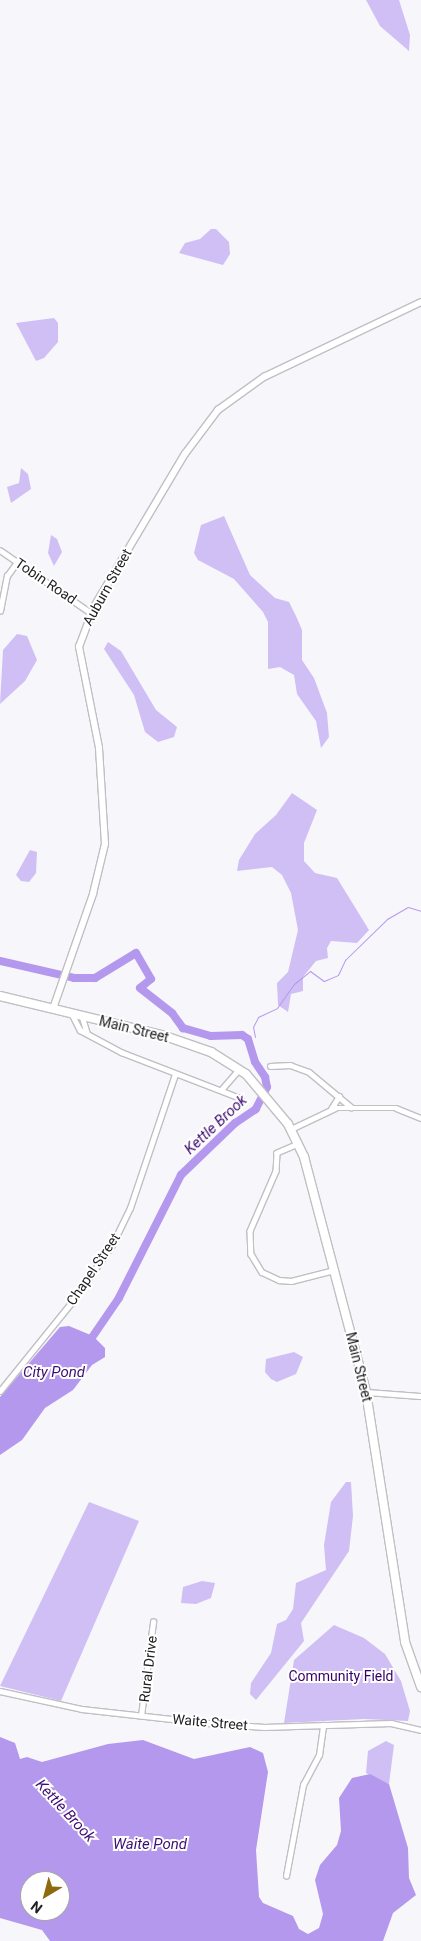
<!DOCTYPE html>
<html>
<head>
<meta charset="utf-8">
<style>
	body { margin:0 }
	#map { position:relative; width:421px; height:1941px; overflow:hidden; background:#f7f6fb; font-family:Roboto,sans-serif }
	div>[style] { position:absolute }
	.green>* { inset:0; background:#d0bff5 }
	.water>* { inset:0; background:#b498ed }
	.stream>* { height:1px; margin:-0.5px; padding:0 0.5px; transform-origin:0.5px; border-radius:0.5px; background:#b498ed }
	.river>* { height:8px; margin:-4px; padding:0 4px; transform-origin:4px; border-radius:4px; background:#b498ed }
	.roads { filter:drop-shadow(1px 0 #c0bfc4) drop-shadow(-1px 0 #c0bfc4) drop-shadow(0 1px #c0bfc4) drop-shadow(0 -1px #c0bfc4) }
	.minor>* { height:4.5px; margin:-2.25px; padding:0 2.25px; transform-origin:2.25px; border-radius:2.25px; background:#fff }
	.tertiary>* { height:5.5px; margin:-2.75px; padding:0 2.75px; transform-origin:2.75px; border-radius:2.75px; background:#fff }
	.trunk>* { height:8px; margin:-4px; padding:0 4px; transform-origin:4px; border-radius:4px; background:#fff }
	span { translate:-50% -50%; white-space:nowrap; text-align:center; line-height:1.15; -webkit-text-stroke:4px #fff; paint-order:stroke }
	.street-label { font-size:14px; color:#212123 }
	.park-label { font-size:14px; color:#370068 }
	.water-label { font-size:15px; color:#3e0e72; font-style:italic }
	.north { position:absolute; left:20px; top:1871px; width:50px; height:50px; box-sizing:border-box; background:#fff; border:1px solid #a6a6a7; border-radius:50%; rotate:217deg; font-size:14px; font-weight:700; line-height:20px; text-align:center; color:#212123 }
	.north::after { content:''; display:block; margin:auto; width:18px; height:22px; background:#8d6a0d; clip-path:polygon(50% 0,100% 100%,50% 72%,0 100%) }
</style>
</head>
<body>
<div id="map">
	<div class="green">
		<div style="clip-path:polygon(366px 0,399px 0,410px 35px,409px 51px,380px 26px)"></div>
		<div style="clip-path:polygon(211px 229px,216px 229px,229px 242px,230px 254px,223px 265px,179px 253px,185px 243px,200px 239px)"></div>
		<div style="clip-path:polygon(54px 318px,58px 323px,58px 342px,44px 358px,36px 361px,16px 323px)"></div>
		<div style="clip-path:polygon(21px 468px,28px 474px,31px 489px,11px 503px,7px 487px,19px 483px)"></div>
		<div style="clip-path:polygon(224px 516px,250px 575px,275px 598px,289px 602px,296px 616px,302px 630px,302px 660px,314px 678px,327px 713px,329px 737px,321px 748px,316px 721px,297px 694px,294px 675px,280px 667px,268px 669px,268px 622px,263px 612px,234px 579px,198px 560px,194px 553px,201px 525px)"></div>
		<div style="clip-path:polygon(51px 535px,57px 539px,62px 552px,54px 566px,48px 553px)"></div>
		<div style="clip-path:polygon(17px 634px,27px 636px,37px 660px,25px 681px,0 704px,3px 650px)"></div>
		<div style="clip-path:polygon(108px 642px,121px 651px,156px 710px,177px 727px,174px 737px,158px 742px,145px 732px,134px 695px,104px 649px)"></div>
		<div style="clip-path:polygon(292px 793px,317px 810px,304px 843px,304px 861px,315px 873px,337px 878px,369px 930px,357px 943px,331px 941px,327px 948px,328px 958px,316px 961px,303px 977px,303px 991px,291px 994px,288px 1012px,278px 1005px,277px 983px,288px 972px,298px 930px,291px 893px,282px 875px,272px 867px,237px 871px,239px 860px,255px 834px,276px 815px)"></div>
		<div style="clip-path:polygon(30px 850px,37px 852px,36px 873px,29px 882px,21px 881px,16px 875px)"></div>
		<div style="clip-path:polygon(294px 1352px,303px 1357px,296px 1374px,277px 1382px,271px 1379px,265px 1372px,266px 1359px)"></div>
		<div style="clip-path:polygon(346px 1482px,351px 1482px,353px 1516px,349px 1551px,301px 1623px,304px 1641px,256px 1700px,250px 1694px,251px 1683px,271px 1653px,277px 1624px,286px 1620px,293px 1609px,296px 1583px,326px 1570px,324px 1545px,331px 1502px)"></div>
		<div style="clip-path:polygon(89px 1502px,139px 1521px,61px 1701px,0 1686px)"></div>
		<div style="clip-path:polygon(202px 1581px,215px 1583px,211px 1598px,196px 1604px,181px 1603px,183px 1587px)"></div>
		<div style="clip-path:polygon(334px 1625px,364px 1638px,385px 1654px,401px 1681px,410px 1711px,408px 1721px,364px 1719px,284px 1723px,294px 1660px)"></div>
		<div style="clip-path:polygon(386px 1741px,394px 1745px,389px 1784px,366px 1773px,368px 1751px)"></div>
	</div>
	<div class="water">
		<div style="clip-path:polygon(69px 1326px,93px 1336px,105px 1348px,105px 1357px,92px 1365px,73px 1390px,45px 1408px,22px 1440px,0 1455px,0 1397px,60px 1327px)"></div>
		<div style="clip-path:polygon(evenodd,0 1737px,15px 1743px,20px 1759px,27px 1757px,42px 1762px,108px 1744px,143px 1740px,194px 1759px,250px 1747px,263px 1753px,268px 1772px,256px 1850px,259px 1897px,263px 1903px,293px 1916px,299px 1929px,308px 1934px,319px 1928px,323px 1914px,315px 1880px,320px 1865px,337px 1845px,341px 1831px,339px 1798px,352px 1778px,370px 1774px,389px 1784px,408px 1848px,409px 1878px,416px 1895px,393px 1913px,383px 1941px,50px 1941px,42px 1930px,0 1918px,0 1737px,30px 1881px,60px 1881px,60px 1911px,30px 1911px,30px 1881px)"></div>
	</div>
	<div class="stream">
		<div style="left:255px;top:1037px;width:10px;rotate:-101deg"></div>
		<div style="left:253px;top:1027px;width:11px;rotate:-63deg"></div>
		<div style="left:258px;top:1017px;width:21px;rotate:-25deg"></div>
		<div style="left:277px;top:1008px;width:29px;rotate:-55deg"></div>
		<div style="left:294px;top:984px;width:21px;rotate:-39deg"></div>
		<div style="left:310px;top:971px;width:17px;rotate:36deg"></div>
		<div style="left:324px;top:981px;width:15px;rotate:-23deg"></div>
		<div style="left:338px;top:975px;width:17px;rotate:-65deg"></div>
		<div style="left:345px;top:960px;width:59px;rotate:-44.3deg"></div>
		<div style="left:387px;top:919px;width:24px;rotate:-30deg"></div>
		<div style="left:408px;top:907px;width:14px;rotate:17deg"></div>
		<div style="left:248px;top:1039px;width:3px;rotate:-18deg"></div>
	</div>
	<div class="river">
		<div style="left:0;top:961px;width:76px;rotate:12.9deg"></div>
		<div style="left:74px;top:978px;width:21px"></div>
		<div style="left:95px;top:978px;width:48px;rotate:-31.4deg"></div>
		<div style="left:136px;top:953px;width:30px;rotate:60deg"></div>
		<div style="left:151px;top:979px;width:14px;rotate:141deg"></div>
		<div style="left:140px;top:988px;width:41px;rotate:38deg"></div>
		<div style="left:172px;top:1013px;width:19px;rotate:54deg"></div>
		<div style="left:183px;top:1028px;width:29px;rotate:16deg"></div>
		<div style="left:211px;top:1036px;width:31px;rotate:-2deg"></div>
		<div style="left:242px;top:1035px;width:7px;rotate:34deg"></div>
		<div style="left:248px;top:1039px;width:24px;rotate:73deg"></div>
		<div style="left:255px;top:1062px;width:18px;rotate:56deg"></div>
		<div style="left:265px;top:1077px;width:10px;rotate:79deg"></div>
		<div style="left:267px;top:1087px;width:25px;rotate:117deg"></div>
		<div style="left:256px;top:1109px;width:25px;rotate:146deg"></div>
		<div style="left:235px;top:1123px;width:75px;rotate:136.1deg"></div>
		<div style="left:181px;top:1175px;width:138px;rotate:116.8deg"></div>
		<div style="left:119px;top:1298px;width:46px;rotate:124.4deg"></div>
	</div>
	<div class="roads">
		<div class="minor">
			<div style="left:0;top:550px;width:111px;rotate:34.7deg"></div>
			<div style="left:0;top:611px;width:36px;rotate:-79deg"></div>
			<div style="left:7px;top:576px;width:17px;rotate:-54deg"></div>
			<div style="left:72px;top:1014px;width:18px;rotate:63deg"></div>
			<div style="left:80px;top:1030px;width:47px;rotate:28.2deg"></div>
			<div style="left:121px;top:1052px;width:128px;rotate:21.1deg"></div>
			<div style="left:82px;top:1016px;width:17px;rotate:73deg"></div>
			<div style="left:270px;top:1066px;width:20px;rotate:-3deg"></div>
			<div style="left:290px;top:1065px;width:20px;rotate:20deg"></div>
			<div style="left:309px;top:1072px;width:55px;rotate:39.8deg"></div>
			<div style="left:221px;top:1090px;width:28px;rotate:-49deg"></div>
			<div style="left:331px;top:1109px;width:15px;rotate:-58deg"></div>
			<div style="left:291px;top:1129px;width:49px;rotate:-25.5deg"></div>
			<div style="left:335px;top:1108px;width:61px"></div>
			<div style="left:396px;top:1108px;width:27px;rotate:22deg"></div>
			<div style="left:298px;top:1144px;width:23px;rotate:157deg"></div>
			<div style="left:277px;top:1153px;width:18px;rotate:93deg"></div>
			<div style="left:276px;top:1171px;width:65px;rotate:113.4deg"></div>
			<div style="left:250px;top:1231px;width:23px;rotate:88deg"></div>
			<div style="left:251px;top:1254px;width:21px;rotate:59deg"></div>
			<div style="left:262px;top:1272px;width:19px;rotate:25deg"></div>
			<div style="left:279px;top:1280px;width:12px;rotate:5deg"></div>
			<div style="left:291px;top:1281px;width:44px;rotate:-14.3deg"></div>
			<div style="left:0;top:1391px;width:113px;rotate:-51.1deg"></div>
			<div style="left:71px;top:1303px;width:71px;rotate:-54.7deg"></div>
			<div style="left:112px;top:1245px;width:41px;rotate:-64.1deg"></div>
			<div style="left:130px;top:1208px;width:141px;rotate:-71.4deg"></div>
			<div style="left:366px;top:1392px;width:55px;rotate:4.2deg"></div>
			<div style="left:0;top:1691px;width:84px;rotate:12.4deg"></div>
			<div style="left:82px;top:1709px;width:126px;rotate:6.4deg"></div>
			<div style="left:207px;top:1723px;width:57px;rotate:4deg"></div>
			<div style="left:264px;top:1727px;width:127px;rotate:-1.8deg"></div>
			<div style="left:391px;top:1723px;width:31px;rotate:13deg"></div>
			<div style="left:141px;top:1716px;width:95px;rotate:-82.7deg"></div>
			<div style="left:286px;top:1876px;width:93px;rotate:-79.4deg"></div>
			<div style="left:303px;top:1785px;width:34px;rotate:-62deg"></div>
			<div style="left:319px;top:1755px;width:30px;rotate:-82deg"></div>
		</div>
		<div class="tertiary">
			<div style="left:53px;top:1009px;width:122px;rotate:-70.8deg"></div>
			<div style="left:93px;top:894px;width:51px;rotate:-76.5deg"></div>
			<div style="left:105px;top:844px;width:96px;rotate:-93.6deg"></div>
			<div style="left:99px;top:748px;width:103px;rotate:-101.2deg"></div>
			<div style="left:79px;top:647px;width:43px;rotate:-69.4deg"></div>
			<div style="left:94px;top:607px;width:178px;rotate:-59.3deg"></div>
			<div style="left:185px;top:454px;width:55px;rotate:-53.1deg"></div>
			<div style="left:218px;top:410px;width:57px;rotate:-35.7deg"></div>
			<div style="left:264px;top:377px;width:174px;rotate:-25.5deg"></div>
		</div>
		<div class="trunk">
			<div style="left:0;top:996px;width:170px;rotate:13.6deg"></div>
			<div style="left:165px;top:1036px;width:49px;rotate:19.2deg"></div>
			<div style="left:211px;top:1052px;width:41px;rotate:32.2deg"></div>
			<div style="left:246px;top:1074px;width:65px;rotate:50deg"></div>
			<div style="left:288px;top:1124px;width:37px;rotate:64deg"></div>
			<div style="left:304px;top:1157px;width:243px;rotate:75.2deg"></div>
			<div style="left:366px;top:1392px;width:253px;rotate:81.1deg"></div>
			<div style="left:405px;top:1642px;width:48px;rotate:70.4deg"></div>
		</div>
	</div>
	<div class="street-label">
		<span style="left:46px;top:581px;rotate:34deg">Tobin Road</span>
		<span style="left:107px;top:587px;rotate:-61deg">Auburn Street</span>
		<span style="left:134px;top:1029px;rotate:14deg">Main Street</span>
		<span style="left:93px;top:1269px;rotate:-56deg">Chapel Street</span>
		<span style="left:359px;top:1367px;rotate:76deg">Main Street</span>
		<span style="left:148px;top:1669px;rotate:-83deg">Rural Drive</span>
		<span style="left:210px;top:1722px;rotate:5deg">Waite Street</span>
	</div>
	<div class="park-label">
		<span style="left:341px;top:1676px">Community Field</span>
	</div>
	<div class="water-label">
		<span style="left:216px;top:1125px;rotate:-43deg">Kettle Brook</span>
		<span style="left:54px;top:1373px">City Pond</span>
		<span style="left:65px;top:1811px;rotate:47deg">Kettle Brook</span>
		<span style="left:150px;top:1845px">Waite Pond</span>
	</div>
	<div class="north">N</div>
</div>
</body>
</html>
